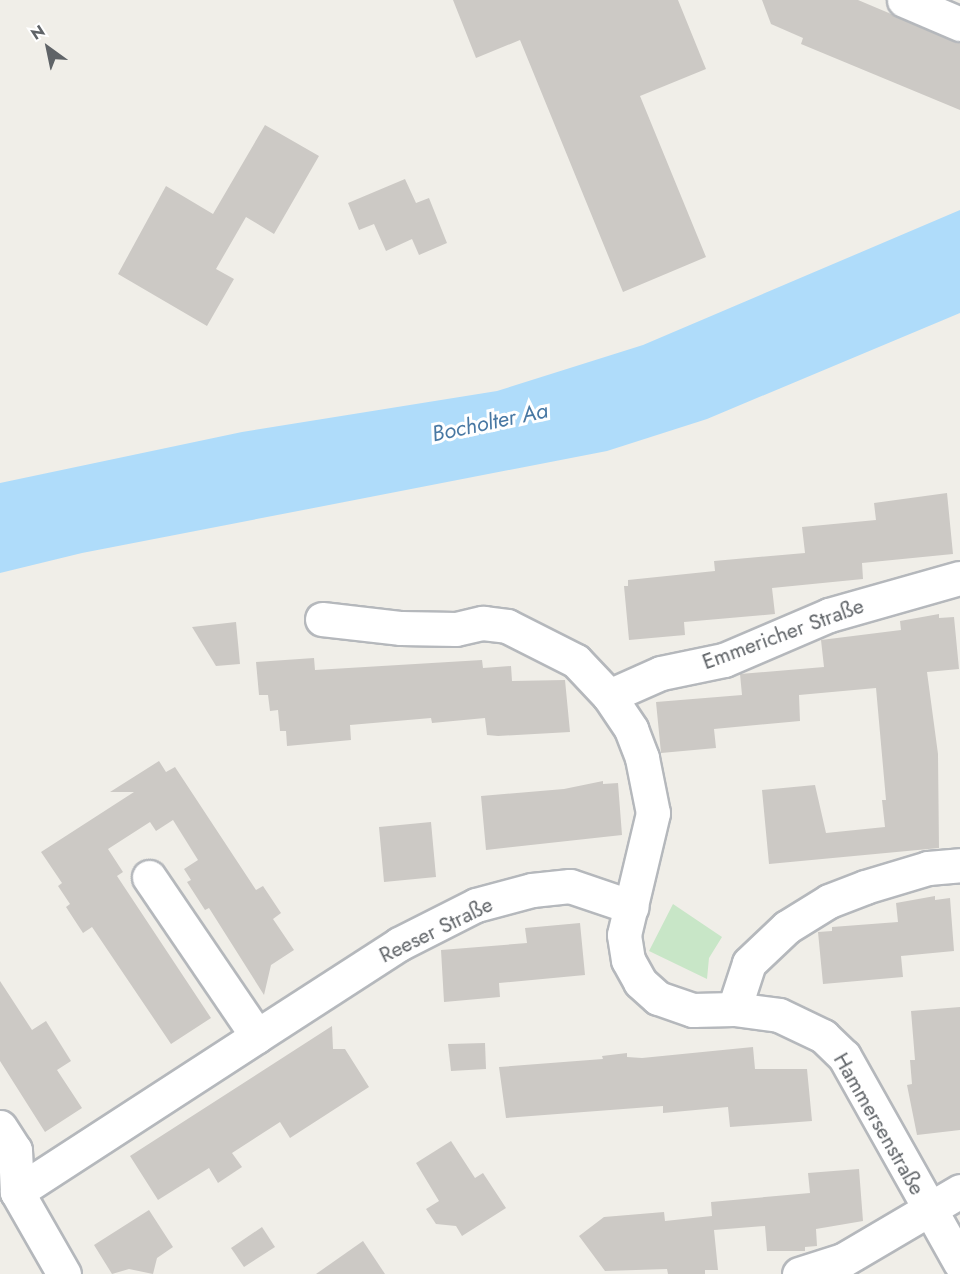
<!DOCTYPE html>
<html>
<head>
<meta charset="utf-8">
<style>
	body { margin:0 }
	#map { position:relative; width:960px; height:1274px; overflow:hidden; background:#f0eee8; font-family:Jost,sans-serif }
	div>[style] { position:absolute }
	.green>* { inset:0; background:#c8e6c7 }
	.water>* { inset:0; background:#afdcfa }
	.building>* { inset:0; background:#ccc9c5 }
	.roads { filter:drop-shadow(2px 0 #b5b8bc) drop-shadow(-2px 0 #b5b8bc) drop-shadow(0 2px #b5b8bc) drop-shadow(0 -2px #b5b8bc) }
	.street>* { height:33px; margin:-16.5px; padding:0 16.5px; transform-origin:16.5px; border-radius:16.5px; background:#fff }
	span { translate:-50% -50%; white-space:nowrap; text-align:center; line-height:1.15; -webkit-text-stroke:6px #fff; paint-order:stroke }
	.street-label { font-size:21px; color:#5f6367 }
	.water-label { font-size:22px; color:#4878a3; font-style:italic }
	.north { position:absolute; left:18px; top:18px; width:60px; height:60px; -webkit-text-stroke:4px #fff; paint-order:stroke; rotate:327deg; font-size:16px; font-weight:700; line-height:24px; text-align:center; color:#5f6367 }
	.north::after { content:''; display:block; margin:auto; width:21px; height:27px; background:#5f6367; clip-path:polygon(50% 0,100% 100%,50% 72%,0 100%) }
</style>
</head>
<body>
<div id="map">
	<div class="green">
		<div style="clip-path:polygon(673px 904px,722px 937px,709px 958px,707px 979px,649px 951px)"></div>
	</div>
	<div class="water">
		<div style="clip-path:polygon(960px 210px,960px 313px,707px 419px,607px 451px,82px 553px,0 573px,0 483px,242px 432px,497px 391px,643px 345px)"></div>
	</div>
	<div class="building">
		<div style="clip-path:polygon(453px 0,678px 0,706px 69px,640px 96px,706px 257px,623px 292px,520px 40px,476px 58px)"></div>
		<div style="clip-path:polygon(762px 0,858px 0,960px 43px,960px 110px,801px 44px,803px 38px,771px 24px)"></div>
		<div style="clip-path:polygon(265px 125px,319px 156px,274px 234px,246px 217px,216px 269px,234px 279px,207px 326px,118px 274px,166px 186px,213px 214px)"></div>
		<div style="clip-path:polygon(405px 179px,416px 203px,429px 198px,447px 243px,419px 255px,412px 239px,386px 251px,374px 224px,359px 230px,348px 203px)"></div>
		<div style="clip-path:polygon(947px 493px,953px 554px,862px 563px,863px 579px,772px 588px,775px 614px,684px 622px,685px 635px,629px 640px,624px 586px,628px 586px,628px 580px,715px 571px,714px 561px,805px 553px,802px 527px,876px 520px,874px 503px)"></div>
		<div style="clip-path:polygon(939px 614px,939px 618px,954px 617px,959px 669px,927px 672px,938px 754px,939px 848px,769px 864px,762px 790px,815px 785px,826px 833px,885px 827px,882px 800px,886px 800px,876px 688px,799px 695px,800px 721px,714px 729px,716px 748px,661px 753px,656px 702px,742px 695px,740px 674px,824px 667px,821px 640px,901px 630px,900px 621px)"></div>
		<div style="clip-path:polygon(236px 622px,240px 664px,216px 666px,192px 627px)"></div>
		<div style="clip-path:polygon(314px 658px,315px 670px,482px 660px,483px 668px,511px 666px,512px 681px,565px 680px,570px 732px,498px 736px,487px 735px,485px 718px,432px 723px,431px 718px,350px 725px,351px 740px,287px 746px,286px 731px,280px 731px,278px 710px,270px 711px,268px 695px,259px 695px,256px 662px)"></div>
		<div style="clip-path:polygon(159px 761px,166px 772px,175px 767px,256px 890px,263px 886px,281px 913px,273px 919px,294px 950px,271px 965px,264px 995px,209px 908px,205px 910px,187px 882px,191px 880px,184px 869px,198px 860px,173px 820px,156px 831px,150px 822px,108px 849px,123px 872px,117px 876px,211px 1018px,171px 1044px,92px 927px,83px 933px,66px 907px,70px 904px,58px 886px,62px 883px,41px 852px,134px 792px,110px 792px)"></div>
		<div style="clip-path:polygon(603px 781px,603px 784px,618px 783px,622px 835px,486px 850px,481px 796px,564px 789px)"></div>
		<div style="clip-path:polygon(431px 822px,436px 877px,384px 882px,379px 827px)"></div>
		<div style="clip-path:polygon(935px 896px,935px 900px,950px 898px,954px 951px,901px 956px,903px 977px,823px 984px,818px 932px,832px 931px,832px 927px,898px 922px,896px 903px)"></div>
		<div style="clip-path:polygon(580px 923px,585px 975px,499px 983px,500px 997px,444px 1002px,441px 950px,527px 943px,525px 928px)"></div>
		<div style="clip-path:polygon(0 981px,32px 1030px,46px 1021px,71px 1061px,57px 1070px,82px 1108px,45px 1132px,0 1061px)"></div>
		<div style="clip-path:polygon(960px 1007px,960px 1130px,917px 1135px,907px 1085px,912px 1084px,910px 1060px,915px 1060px,911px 1011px)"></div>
		<div style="clip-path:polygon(332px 1026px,333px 1049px,345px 1049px,369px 1087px,290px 1138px,280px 1122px,232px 1153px,242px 1167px,218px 1183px,209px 1168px,158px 1200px,130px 1156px)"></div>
		<div style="clip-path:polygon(485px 1043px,486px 1069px,451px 1071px,448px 1044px)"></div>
		<div style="clip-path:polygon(753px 1047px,755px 1069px,807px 1069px,812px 1121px,730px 1127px,728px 1107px,663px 1113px,663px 1106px,506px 1118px,499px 1067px,603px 1059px,602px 1056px,627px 1053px,627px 1057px,642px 1058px)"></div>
		<div style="clip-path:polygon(451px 1141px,475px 1178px,483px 1173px,506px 1208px,462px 1236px,456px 1226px,436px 1224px,426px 1209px,439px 1201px,416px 1163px)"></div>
		<div style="clip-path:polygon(859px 1169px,863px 1221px,816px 1229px,817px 1246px,805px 1247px,805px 1251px,767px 1251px,765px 1226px,714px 1230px,718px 1270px,705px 1270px,705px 1274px,668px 1274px,667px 1269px,605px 1271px,579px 1236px,604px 1217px,664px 1212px,665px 1221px,712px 1216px,711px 1202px,810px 1193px,808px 1173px)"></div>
		<div style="clip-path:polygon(149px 1210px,173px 1247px,157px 1258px,153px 1274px,129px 1269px,112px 1274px,94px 1245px)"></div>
		<div style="clip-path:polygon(262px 1227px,275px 1247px,244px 1267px,231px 1248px)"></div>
		<div style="clip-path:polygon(363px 1241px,385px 1274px,316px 1274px)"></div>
	</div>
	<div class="roads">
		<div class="street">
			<div style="left:904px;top:0;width:61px;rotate:23.2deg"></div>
			<div style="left:322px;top:619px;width:80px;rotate:6.5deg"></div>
			<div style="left:401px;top:628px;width:55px;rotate:1deg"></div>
			<div style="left:456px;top:629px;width:28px;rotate:-13deg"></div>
			<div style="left:483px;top:623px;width:24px;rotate:7deg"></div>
			<div style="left:507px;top:626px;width:77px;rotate:26.9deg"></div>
			<div style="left:576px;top:661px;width:48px;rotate:46.7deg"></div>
			<div style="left:609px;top:696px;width:40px;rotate:56deg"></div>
			<div style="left:631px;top:729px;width:31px;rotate:69deg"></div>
			<div style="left:642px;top:758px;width:56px;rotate:78.7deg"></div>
			<div style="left:653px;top:813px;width:125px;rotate:103.4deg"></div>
			<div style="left:624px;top:935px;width:25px;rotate:81deg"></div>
			<div style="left:628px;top:960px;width:25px;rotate:61deg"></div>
			<div style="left:640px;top:982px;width:24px;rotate:42deg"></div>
			<div style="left:658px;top:998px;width:37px;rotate:19deg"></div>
			<div style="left:693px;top:1010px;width:41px;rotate:-1.4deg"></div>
			<div style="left:734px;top:1009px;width:45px;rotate:7.6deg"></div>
			<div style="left:779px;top:1015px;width:49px;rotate:25.5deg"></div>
			<div style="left:823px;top:1036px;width:29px;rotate:44deg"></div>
			<div style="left:844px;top:1056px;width:237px;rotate:60.7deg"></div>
			<div style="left:609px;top:696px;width:57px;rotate:-23.9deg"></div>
			<div style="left:661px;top:673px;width:64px;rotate:-11.7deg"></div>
			<div style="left:724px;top:660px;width:114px;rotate:-23.2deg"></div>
			<div style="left:829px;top:615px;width:136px;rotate:-15.8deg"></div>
			<div style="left:149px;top:877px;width:192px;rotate:55.8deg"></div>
			<div style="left:734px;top:1009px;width:48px;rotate:-71.9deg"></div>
			<div style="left:749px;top:963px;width:52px;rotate:-43.5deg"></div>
			<div style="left:787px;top:927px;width:49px;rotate:-31.8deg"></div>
			<div style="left:829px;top:901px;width:39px;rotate:-21deg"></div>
			<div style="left:865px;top:887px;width:66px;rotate:-16.8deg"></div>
			<div style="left:928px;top:868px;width:32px;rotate:-5deg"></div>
			<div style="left:0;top:1127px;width:27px;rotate:57deg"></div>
			<div style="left:15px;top:1150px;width:42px;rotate:87.3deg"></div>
			<div style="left:64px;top:1274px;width:95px;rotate:-119.8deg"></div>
			<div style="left:17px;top:1192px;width:286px;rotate:-33deg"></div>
			<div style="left:257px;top:1036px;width:169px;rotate:-32.9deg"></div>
			<div style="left:399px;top:944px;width:86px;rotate:-26.9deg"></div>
			<div style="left:476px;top:905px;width:58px;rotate:-15deg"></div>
			<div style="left:532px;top:890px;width:38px;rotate:-6deg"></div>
			<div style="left:570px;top:886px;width:65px;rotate:18.7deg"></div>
			<div style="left:799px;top:1274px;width:46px;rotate:-17.7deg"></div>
			<div style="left:843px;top:1260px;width:136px;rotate:-30.5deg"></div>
		</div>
	</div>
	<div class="street-label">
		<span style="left:783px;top:634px;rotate:-20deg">Emmericher Straße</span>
		<span style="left:436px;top:930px;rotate:-26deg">Reeser Straße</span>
		<span style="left:879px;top:1124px;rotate:60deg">Hammersenstraße</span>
	</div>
	<div class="water-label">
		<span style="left:490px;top:422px;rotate:-12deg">Bocholter Aa</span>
	</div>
	<div class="north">N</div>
</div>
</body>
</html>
